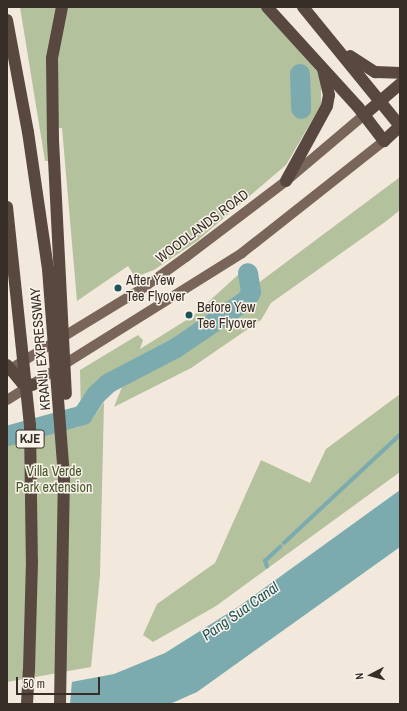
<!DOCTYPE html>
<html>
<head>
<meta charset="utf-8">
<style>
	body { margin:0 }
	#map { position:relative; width:407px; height:711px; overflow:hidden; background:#f2e9dc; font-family:"Archivo Narrow",sans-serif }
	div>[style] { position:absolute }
	.green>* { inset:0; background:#b3c19c }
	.water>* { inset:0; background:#7babaf }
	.pier>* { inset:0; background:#f2e9dc }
	.stream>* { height:3.5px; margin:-1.75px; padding:0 1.75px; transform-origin:1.75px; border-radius:1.75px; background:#7babaf }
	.river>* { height:20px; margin:-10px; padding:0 10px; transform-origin:10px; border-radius:10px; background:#7babaf }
	.major>* { height:10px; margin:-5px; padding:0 5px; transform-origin:5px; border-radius:5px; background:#796559 }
	.highway>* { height:12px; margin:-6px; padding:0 6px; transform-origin:6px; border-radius:6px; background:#58483f }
	.highway-bridge>* { height:12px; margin:-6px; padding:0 6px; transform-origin:6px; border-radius:6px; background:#58483f }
	.dots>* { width:11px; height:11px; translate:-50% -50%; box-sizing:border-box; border:2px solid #faf3e9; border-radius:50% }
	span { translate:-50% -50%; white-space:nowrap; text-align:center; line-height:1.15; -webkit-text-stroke:3px #faf3e9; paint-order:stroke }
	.shield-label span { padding:1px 3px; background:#faf3e9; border:1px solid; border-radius:3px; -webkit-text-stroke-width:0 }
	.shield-label { font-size:13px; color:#372e28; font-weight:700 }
	.street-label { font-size:14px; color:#372e28 }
	.poi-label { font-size:14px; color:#372e28 }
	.left { translate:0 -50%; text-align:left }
	.park-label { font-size:14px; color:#44562c }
	.water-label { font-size:15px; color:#1d5259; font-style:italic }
	.frame { position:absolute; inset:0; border:8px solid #372e28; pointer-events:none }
	.north { position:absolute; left:351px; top:655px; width:40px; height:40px; -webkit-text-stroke:3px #faf3e9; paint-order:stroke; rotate:264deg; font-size:11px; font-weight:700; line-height:16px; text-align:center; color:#372e28 }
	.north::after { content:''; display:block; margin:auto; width:14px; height:18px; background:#372e28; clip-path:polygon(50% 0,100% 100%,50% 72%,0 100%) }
	.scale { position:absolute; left:16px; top:677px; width:84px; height:18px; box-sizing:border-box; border:2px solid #372e28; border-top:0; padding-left:5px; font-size:12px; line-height:14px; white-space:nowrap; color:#372e28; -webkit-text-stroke:3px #faf3e9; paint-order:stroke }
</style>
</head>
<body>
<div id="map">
	<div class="green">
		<div style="clip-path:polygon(20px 7px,261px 7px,321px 76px,321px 105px,286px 165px,197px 241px,154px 270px,135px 277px,128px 266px,77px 301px,62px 128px,47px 128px,49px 161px,45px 161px)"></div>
		<div style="clip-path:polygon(400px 177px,400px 210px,385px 222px,271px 303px,261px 320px,191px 368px,114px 407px,122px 387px,184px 352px,248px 308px,258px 294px,257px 284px)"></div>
		<div style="clip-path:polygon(240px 273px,243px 295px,239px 302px,174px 344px,96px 386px,81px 412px,80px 370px,138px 335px,143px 340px,140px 349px,193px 316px)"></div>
		<div style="clip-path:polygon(400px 394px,400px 472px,216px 606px,153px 642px,143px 635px,157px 604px,215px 563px,261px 460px,310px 483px,326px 449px)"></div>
		<div style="clip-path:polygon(104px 402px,100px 575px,91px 667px,7px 682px,7px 443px,78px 427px,91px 421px)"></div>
	</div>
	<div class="water">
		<div style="clip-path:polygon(400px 490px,400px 547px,197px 692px,170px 704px,7px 704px,7px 694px,114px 674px,165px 653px,238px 607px)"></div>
	</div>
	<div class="pier">
		<div style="clip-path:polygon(72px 681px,70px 704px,7px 704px,7px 692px)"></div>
	</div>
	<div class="stream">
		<div style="left:284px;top:543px;width:158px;rotate:-43deg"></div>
		<div style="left:267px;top:567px;width:6px;rotate:-108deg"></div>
		<div style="left:265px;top:561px;width:21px;rotate:-43deg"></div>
	</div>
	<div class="river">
		<div style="left:300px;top:74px;width:35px;rotate:88deg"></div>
		<div style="left:7px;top:436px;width:79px;rotate:-15.4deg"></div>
		<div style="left:83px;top:415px;width:24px;rotate:-57deg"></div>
		<div style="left:96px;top:395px;width:18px;rotate:-43deg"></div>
		<div style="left:109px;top:383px;width:76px;rotate:-27.6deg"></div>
		<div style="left:176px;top:348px;width:86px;rotate:-34.1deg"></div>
		<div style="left:247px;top:300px;width:9px;rotate:-63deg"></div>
		<div style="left:251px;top:292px;width:19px;rotate:-99deg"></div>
	</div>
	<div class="major">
		<div style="left:7px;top:371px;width:159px;rotate:-31.4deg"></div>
		<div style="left:143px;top:288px;width:53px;rotate:-35.8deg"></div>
		<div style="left:186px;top:257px;width:126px;rotate:-37.2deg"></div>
		<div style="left:286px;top:181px;width:102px;rotate:-40.2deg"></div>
		<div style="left:7px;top:400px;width:277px;rotate:-32deg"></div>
		<div style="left:242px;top:253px;width:181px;rotate:-38.3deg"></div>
	</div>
	<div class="highway">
		<div style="left:267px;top:7px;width:135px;rotate:47.7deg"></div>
		<div style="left:358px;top:107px;width:43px;rotate:52.6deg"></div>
		<div style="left:384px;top:141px;width:22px;rotate:-43deg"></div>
		<div style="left:303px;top:7px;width:154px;rotate:50.8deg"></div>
		<div style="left:7px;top:20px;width:114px;rotate:79.4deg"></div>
		<div style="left:350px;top:56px;width:30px;rotate:33deg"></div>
		<div style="left:375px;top:72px;width:25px;rotate:2deg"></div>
		<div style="left:364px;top:115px;width:48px;rotate:-40.7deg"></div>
		<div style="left:53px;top:140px;width:82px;rotate:-90.7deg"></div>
		<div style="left:52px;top:58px;width:52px;rotate:-78.9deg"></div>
		<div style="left:286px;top:181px;width:85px;rotate:-61.3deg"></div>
		<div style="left:327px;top:106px;width:11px;rotate:-80deg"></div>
		<div style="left:329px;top:95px;width:26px;rotate:-103deg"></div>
		<div style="left:7px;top:365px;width:23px;rotate:50deg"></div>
		<div style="left:22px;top:383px;width:11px;rotate:10deg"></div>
		<div style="left:27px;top:704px;width:33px;rotate:-87deg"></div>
		<div style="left:60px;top:704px;width:229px;rotate:-89deg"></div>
	</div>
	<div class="highway-bridge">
		<div style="left:28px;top:132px;width:138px;rotate:81.7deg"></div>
		<div style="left:48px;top:269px;width:207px;rotate:85.6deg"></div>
		<div style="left:53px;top:140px;width:254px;rotate:87.1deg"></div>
		<div style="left:7px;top:207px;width:219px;rotate:84deg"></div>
		<div style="left:30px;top:425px;width:137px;rotate:89.2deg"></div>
		<div style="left:32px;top:562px;width:109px;rotate:91.6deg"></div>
	</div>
	<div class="dots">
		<div style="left:118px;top:288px;background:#1d5259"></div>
		<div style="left:189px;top:315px;background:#1d5259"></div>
	</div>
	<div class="shield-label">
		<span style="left:30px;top:439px">KJE</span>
	</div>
	<div class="street-label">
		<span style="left:202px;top:226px;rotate:-37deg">WOODLANDS ROAD</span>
		<span style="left:40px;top:349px;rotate:-95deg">KRANJI EXPRESSWAY</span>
	</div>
	<div class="poi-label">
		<span class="left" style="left:126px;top:288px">After Yew<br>Tee Flyover</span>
		<span class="left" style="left:197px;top:315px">Before Yew<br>Tee Flyover</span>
	</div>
	<div class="park-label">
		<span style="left:54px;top:479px">Villa Verde<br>Park extension</span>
	</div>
	<div class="water-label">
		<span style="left:240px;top:611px;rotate:-35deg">Pang Sua Canal</span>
	</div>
	<div class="frame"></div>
	<div class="north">N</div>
	<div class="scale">50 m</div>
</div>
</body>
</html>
